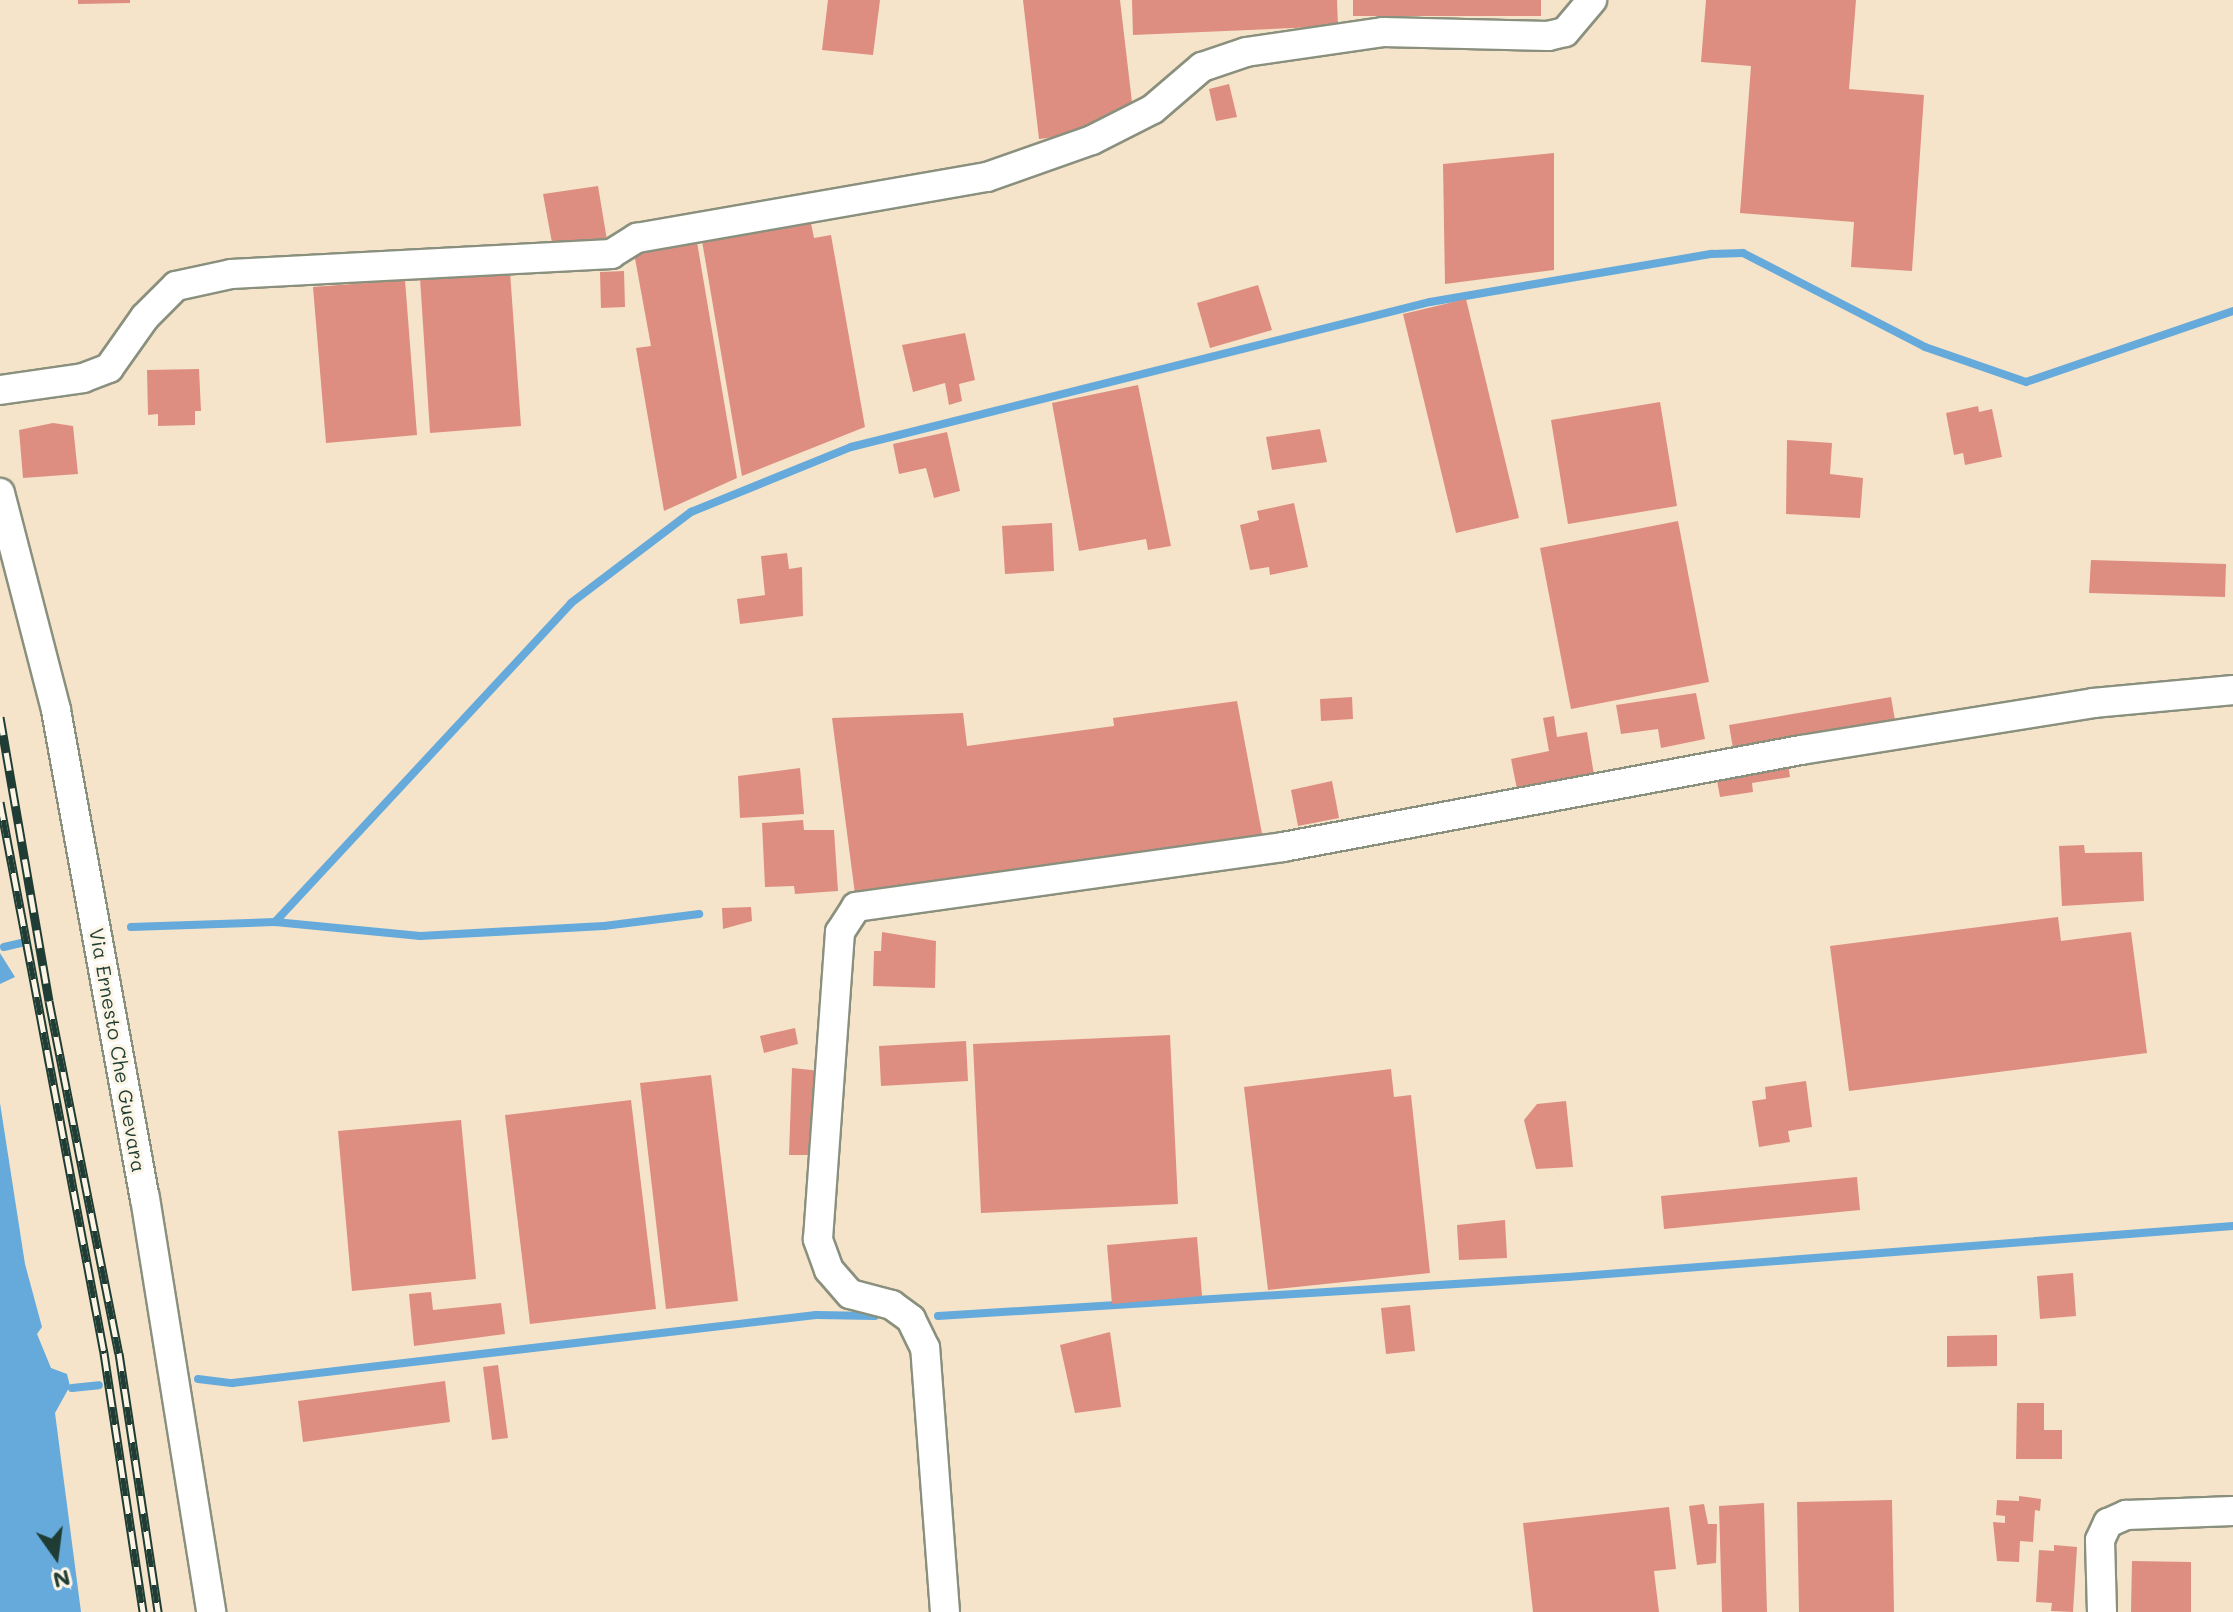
<!DOCTYPE html>
<html>
<head>
<meta charset="utf-8">
<style>
	body { margin:0 }
	#map { position:relative; width:2233px; height:1612px; overflow:hidden; background:#f5e4c9; font-family:Mali,sans-serif }
	div>[style] { position:absolute }
	.water>* { inset:0; background:#65aadb }
	.stream>* { height:8px; margin:-4px; padding:0 4px; transform-origin:4px; border-radius:4px; background:#65aadb }
	.building>* { inset:0; background:#de8e81 }
	.roads { filter:drop-shadow(2px 0 #8a907e) drop-shadow(-2px 0 #8a907e) drop-shadow(0 2px #8a907e) drop-shadow(0 -2px #8a907e) }
	.minor>* { height:28px; margin:-14px; padding:0 14px; transform-origin:14px; border-radius:14px; background:#fff }
	.rail>* { height:9px; margin-top:-4.5px; transform-origin:0; background:repeating-linear-gradient(90deg,#fcf5e5 0 18px,#1f3d34 0 36px); box-sizing:border-box; border-block:2px solid #1f3d34 }
	span { translate:-50% -50%; white-space:nowrap; text-align:center; line-height:1.15; -webkit-text-stroke:6px #fcf5e5; paint-order:stroke }
	.street-label { font-size:20px; color:#1f3d34 }
	.north { position:absolute; left:16px; top:1516px; width:80px; height:80px; -webkit-text-stroke:6px #fcf5e5; paint-order:stroke; rotate:166deg; font-size:22px; font-weight:700; line-height:32px; text-align:center; color:#1f3d34 }
	.north::after { content:''; display:block; margin:auto; width:28px; height:36px; background:#1f3d34; clip-path:polygon(50% 0,100% 100%,50% 72%,0 100%) }
</style>
</head>
<body>
<div id="map">
	<div class="water">
		<div style="clip-path:polygon(0 953px,15px 977px,0 984px)"></div>
		<div style="clip-path:polygon(0 1103px,25px 1264px,42px 1327px,37px 1334px,51px 1368px,67px 1374px,70px 1386px,55px 1413px,81px 1612px,0 1612px)"></div>
	</div>
	<div class="stream">
		<div style="left:275px;top:922px;width:435px;rotate:-47.1deg"></div>
		<div style="left:571px;top:603px;width:151px;rotate:-37.2deg"></div>
		<div style="left:691px;top:512px;width:173px;rotate:-22.1deg"></div>
		<div style="left:851px;top:447px;width:597px;rotate:-14.06deg"></div>
		<div style="left:1430px;top:302px;width:286px;rotate:-9.7deg"></div>
		<div style="left:1712px;top:254px;width:31px;rotate:-2deg"></div>
		<div style="left:1743px;top:253px;width:205px;rotate:27.3deg"></div>
		<div style="left:1925px;top:347px;width:107px;rotate:19.1deg"></div>
		<div style="left:2026px;top:382px;width:219px;rotate:-18.9deg"></div>
		<div style="left:131px;top:927px;width:144px;rotate:-2deg"></div>
		<div style="left:275px;top:922px;width:146px;rotate:5.5deg"></div>
		<div style="left:420px;top:936px;width:184px;rotate:-3.1deg"></div>
		<div style="left:604px;top:926px;width:96px;rotate:-7.2deg"></div>
		<div style="left:4px;top:947px;width:18px;rotate:-13deg"></div>
		<div style="left:938px;top:1316px;width:631px;rotate:-3.54deg"></div>
		<div style="left:1568px;top:1277px;width:667px;rotate:-4.39deg"></div>
		<div style="left:198px;top:1379px;width:34px;rotate:7deg"></div>
		<div style="left:232px;top:1383px;width:588px;rotate:-6.64deg"></div>
		<div style="left:816px;top:1315px;width:59px;rotate:1deg"></div>
		<div style="left:72px;top:1388px;width:27px;rotate:-6deg"></div>
	</div>
	<div class="building">
		<div style="clip-path:polygon(78px 0,130px 0,130px 3px,78px 4px)"></div>
		<div style="clip-path:polygon(828px 0,880px 0,873px 55px,822px 50px)"></div>
		<div style="clip-path:polygon(1023px 0,1120px 0,1133px 111px,1087px 133px,1039px 139px)"></div>
		<div style="clip-path:polygon(1132px 0,1337px 0,1338px 26px,1133px 35px)"></div>
		<div style="clip-path:polygon(1353px 0,1541px 0,1541px 16px,1353px 16px)"></div>
		<div style="clip-path:polygon(1706px 0,1856px 0,1849px 89px,1924px 95px,1912px 271px,1851px 267px,1854px 222px,1740px 213px,1751px 66px,1701px 62px)"></div>
		<div style="clip-path:polygon(1229px 84px,1237px 117px,1216px 121px,1209px 89px)"></div>
		<div style="clip-path:polygon(1554px 153px,1554px 270px,1445px 284px,1443px 164px)"></div>
		<div style="clip-path:polygon(598px 186px,608px 246px,572px 253px,570px 240px,552px 243px,543px 194px)"></div>
		<div style="clip-path:polygon(811px 223px,814px 238px,831px 235px,865px 427px,742px 476px,702px 241px)"></div>
		<div style="clip-path:polygon(697px 242px,737px 478px,664px 511px,636px 348px,651px 346px,634px 253px)"></div>
		<div style="clip-path:polygon(624px 271px,625px 307px,601px 308px,600px 272px)"></div>
		<div style="clip-path:polygon(510px 272px,521px 426px,430px 433px,420px 278px)"></div>
		<div style="clip-path:polygon(405px 280px,417px 435px,326px 443px,313px 287px)"></div>
		<div style="clip-path:polygon(1258px 285px,1272px 330px,1210px 348px,1197px 303px)"></div>
		<div style="clip-path:polygon(1466px 299px,1519px 518px,1456px 533px,1403px 314px)"></div>
		<div style="clip-path:polygon(965px 333px,975px 380px,959px 384px,962px 401px,949px 405px,945px 383px,913px 392px,902px 345px)"></div>
		<div style="clip-path:polygon(199px 369px,201px 411px,195px 411px,195px 425px,158px 426px,158px 414px,148px 415px,147px 370px)"></div>
		<div style="clip-path:polygon(1138px 385px,1171px 546px,1148px 550px,1146px 539px,1079px 551px,1052px 403px)"></div>
		<div style="clip-path:polygon(1660px 402px,1677px 506px,1568px 524px,1551px 420px)"></div>
		<div style="clip-path:polygon(1978px 406px,1979px 412px,1992px 409px,2002px 457px,1965px 465px,1963px 453px,1954px 455px,1946px 413px)"></div>
		<div style="clip-path:polygon(53px 423px,73px 426px,78px 474px,23px 478px,19px 430px)"></div>
		<div style="clip-path:polygon(1320px 429px,1327px 462px,1272px 470px,1266px 437px)"></div>
		<div style="clip-path:polygon(947px 432px,960px 491px,934px 498px,926px 468px,899px 474px,893px 444px)"></div>
		<div style="clip-path:polygon(1787px 440px,1832px 443px,1830px 474px,1863px 478px,1860px 518px,1786px 514px)"></div>
		<div style="clip-path:polygon(1294px 503px,1308px 567px,1270px 575px,1269px 567px,1250px 570px,1240px 525px,1259px 520px,1257px 511px)"></div>
		<div style="clip-path:polygon(1678px 521px,1709px 682px,1571px 709px,1540px 548px)"></div>
		<div style="clip-path:polygon(1052px 523px,1054px 571px,1005px 574px,1002px 526px)"></div>
		<div style="clip-path:polygon(787px 553px,789px 569px,802px 567px,803px 616px,740px 624px,737px 599px,765px 595px,761px 556px)"></div>
		<div style="clip-path:polygon(2091px 560px,2226px 564px,2225px 597px,2089px 593px)"></div>
		<div style="clip-path:polygon(1696px 693px,1705px 739px,1661px 748px,1658px 729px,1621px 734px,1616px 705px)"></div>
		<div style="clip-path:polygon(1352px 697px,1353px 719px,1321px 721px,1320px 699px)"></div>
		<div style="clip-path:polygon(1891px 697px,1896px 726px,1734px 754px,1729px 725px)"></div>
		<div style="clip-path:polygon(1237px 701px,1263px 839px,855px 894px,832px 718px,963px 713px,967px 746px,1114px 726px,1113px 718px)"></div>
		<div style="clip-path:polygon(1554px 716px,1557px 737px,1587px 732px,1594px 775px,1517px 789px,1511px 759px,1549px 751px,1543px 718px)"></div>
		<div style="clip-path:polygon(1787px 757px,1790px 777px,1752px 783px,1753px 792px,1720px 797px,1716px 775px)"></div>
		<div style="clip-path:polygon(800px 768px,804px 814px,740px 818px,738px 776px)"></div>
		<div style="clip-path:polygon(1332px 781px,1339px 818px,1298px 826px,1291px 790px)"></div>
		<div style="clip-path:polygon(803px 820px,804px 830px,834px 830px,838px 891px,795px 894px,794px 886px,765px 887px,762px 823px)"></div>
		<div style="clip-path:polygon(2084px 845px,2085px 853px,2142px 852px,2144px 901px,2062px 906px,2059px 846px)"></div>
		<div style="clip-path:polygon(751px 907px,752px 921px,723px 929px,722px 908px)"></div>
		<div style="clip-path:polygon(2058px 917px,2061px 941px,2131px 932px,2147px 1053px,1849px 1091px,1830px 946px)"></div>
		<div style="clip-path:polygon(882px 932px,936px 941px,935px 988px,873px 986px,874px 951px,881px 951px)"></div>
		<div style="clip-path:polygon(795px 1028px,798px 1044px,764px 1053px,760px 1036px)"></div>
		<div style="clip-path:polygon(1170px 1035px,1178px 1204px,981px 1213px,973px 1044px)"></div>
		<div style="clip-path:polygon(966px 1041px,968px 1081px,881px 1086px,879px 1046px)"></div>
		<div style="clip-path:polygon(792px 1068px,821px 1071px,817px 1155px,789px 1155px)"></div>
		<div style="clip-path:polygon(1391px 1069px,1394px 1097px,1411px 1095px,1430px 1273px,1268px 1290px,1244px 1087px)"></div>
		<div style="clip-path:polygon(711px 1075px,738px 1301px,666px 1309px,640px 1083px)"></div>
		<div style="clip-path:polygon(1806px 1081px,1812px 1127px,1788px 1131px,1790px 1142px,1759px 1147px,1752px 1101px,1766px 1099px,1765px 1087px)"></div>
		<div style="clip-path:polygon(631px 1100px,656px 1309px,530px 1324px,505px 1115px)"></div>
		<div style="clip-path:polygon(1566px 1101px,1573px 1167px,1536px 1169px,1524px 1120px,1537px 1104px)"></div>
		<div style="clip-path:polygon(461px 1120px,476px 1279px,352px 1291px,338px 1131px)"></div>
		<div style="clip-path:polygon(1857px 1177px,1860px 1210px,1664px 1229px,1661px 1196px)"></div>
		<div style="clip-path:polygon(1505px 1220px,1507px 1258px,1459px 1260px,1457px 1225px)"></div>
		<div style="clip-path:polygon(1197px 1237px,1202px 1296px,1112px 1304px,1107px 1245px)"></div>
		<div style="clip-path:polygon(2073px 1273px,2076px 1316px,2040px 1319px,2037px 1276px)"></div>
		<div style="clip-path:polygon(431px 1292px,433px 1310px,501px 1303px,505px 1334px,414px 1346px,409px 1294px)"></div>
		<div style="clip-path:polygon(1410px 1305px,1415px 1351px,1386px 1354px,1381px 1308px)"></div>
		<div style="clip-path:polygon(1110px 1332px,1121px 1407px,1075px 1413px,1060px 1345px)"></div>
		<div style="clip-path:polygon(1997px 1335px,1997px 1366px,1947px 1367px,1947px 1336px)"></div>
		<div style="clip-path:polygon(498px 1365px,508px 1438px,492px 1440px,483px 1367px)"></div>
		<div style="clip-path:polygon(445px 1381px,450px 1422px,303px 1442px,298px 1401px)"></div>
		<div style="clip-path:polygon(2017px 1403px,2044px 1403px,2044px 1430px,2062px 1430px,2062px 1459px,2016px 1459px)"></div>
		<div style="clip-path:polygon(2019px 1496px,2041px 1499px,2040px 1511px,2035px 1510px,2033px 1542px,2020px 1541px,2019px 1562px,1997px 1561px,1993px 1522px,2005px 1523px,2005px 1516px,1996px 1515px,1997px 1500px,2019px 1501px)"></div>
		<div style="clip-path:polygon(1892px 1500px,1894px 1612px,1799px 1612px,1797px 1502px)"></div>
		<div style="clip-path:polygon(1764px 1503px,1767px 1612px,1722px 1612px,1719px 1506px)"></div>
		<div style="clip-path:polygon(1704px 1504px,1708px 1524px,1717px 1524px,1716px 1563px,1697px 1565px,1689px 1506px)"></div>
		<div style="clip-path:polygon(1669px 1507px,1676px 1569px,1654px 1571px,1659px 1612px,1533px 1612px,1523px 1523px)"></div>
		<div style="clip-path:polygon(2054px 1545px,2077px 1547px,2073px 1612px,2051px 1611px,2052px 1603px,2036px 1602px,2039px 1550px,2054px 1551px)"></div>
		<div style="clip-path:polygon(2132px 1561px,2191px 1562px,2191px 1612px,2131px 1612px)"></div>
	</div>
	<div class="roads">
		<div class="minor">
			<div style="left:0;top:390px;width:84px;rotate:-8.2deg"></div>
			<div style="left:83px;top:378px;width:28px;rotate:-21deg"></div>
			<div style="left:109px;top:368px;width:62px;rotate:-54.8deg"></div>
			<div style="left:145px;top:317px;width:44px;rotate:-45deg"></div>
			<div style="left:176px;top:286px;width:56px;rotate:-12.3deg"></div>
			<div style="left:231px;top:274px;width:381px;rotate:-3deg"></div>
			<div style="left:611px;top:254px;width:31px;rotate:-32deg"></div>
			<div style="left:637px;top:238px;width:355px;rotate:-9.9deg"></div>
			<div style="left:987px;top:177px;width:111px;rotate:-19.4deg"></div>
			<div style="left:1092px;top:140px;width:68px;rotate:-26.9deg"></div>
			<div style="left:1153px;top:109px;width:65px;rotate:-40.6deg"></div>
			<div style="left:1202px;top:67px;width:46px;rotate:-18.8deg"></div>
			<div style="left:1246px;top:52px;width:138px;rotate:-8.3deg"></div>
			<div style="left:1383px;top:32px;width:165px;rotate:1.4deg"></div>
			<div style="left:1548px;top:36px;width:17px;rotate:-13deg"></div>
			<div style="left:1565px;top:32px;width:42px;rotate:-49.8deg"></div>
			<div style="left:0;top:493px;width:224px;rotate:75.5deg"></div>
			<div style="left:56px;top:710px;width:496px;rotate:79.7deg"></div>
			<div style="left:145px;top:1198px;width:419px;rotate:80.9deg"></div>
			<div style="left:945px;top:1612px;width:265px;rotate:-94.3deg"></div>
			<div style="left:925px;top:1348px;width:32px;rotate:-116deg"></div>
			<div style="left:911px;top:1319px;width:24px;rotate:-144deg"></div>
			<div style="left:892px;top:1305px;width:43px;rotate:-165.3deg"></div>
			<div style="left:850px;top:1294px;width:32px;rotate:-131deg"></div>
			<div style="left:829px;top:1270px;width:33px;rotate:-110deg"></div>
			<div style="left:818px;top:1239px;width:308px;rotate:-85.9deg"></div>
			<div style="left:840px;top:932px;width:30px;rotate:-57deg"></div>
			<div style="left:856px;top:907px;width:431px;rotate:-8deg"></div>
			<div style="left:1283px;top:847px;width:527px;rotate:-10.61deg"></div>
			<div style="left:1801px;top:750px;width:296px;rotate:-9.1deg"></div>
			<div style="left:2093px;top:703px;width:141px;rotate:-5.3deg"></div>
			<div style="left:2102px;top:1612px;width:72px;rotate:-91.6deg"></div>
			<div style="left:2100px;top:1540px;width:19px;rotate:-65deg"></div>
			<div style="left:2108px;top:1523px;width:20px;rotate:-24deg"></div>
			<div style="left:2126px;top:1515px;width:107px;rotate:-2.1deg"></div>
		</div>
	</div>
	<div class="rail">
		<div style="left:0;top:717px;width:288px;rotate:80.2deg"></div>
		<div style="left:49px;top:1001px;width:359px;rotate:78.8deg"></div>
		<div style="left:119px;top:1353px;width:262px;rotate:81.4deg"></div>
		<div style="left:0;top:802px;width:561px;rotate:79.31deg"></div>
		<div style="left:104px;top:1353px;width:262px;rotate:81.4deg"></div>
	</div>
	<div class="street-label">
		<span style="left:118px;top:1050px;rotate:80deg">Via Ernesto Che Guevara</span>
	</div>
	<div class="north">N</div>
</div>
</body>
</html>
